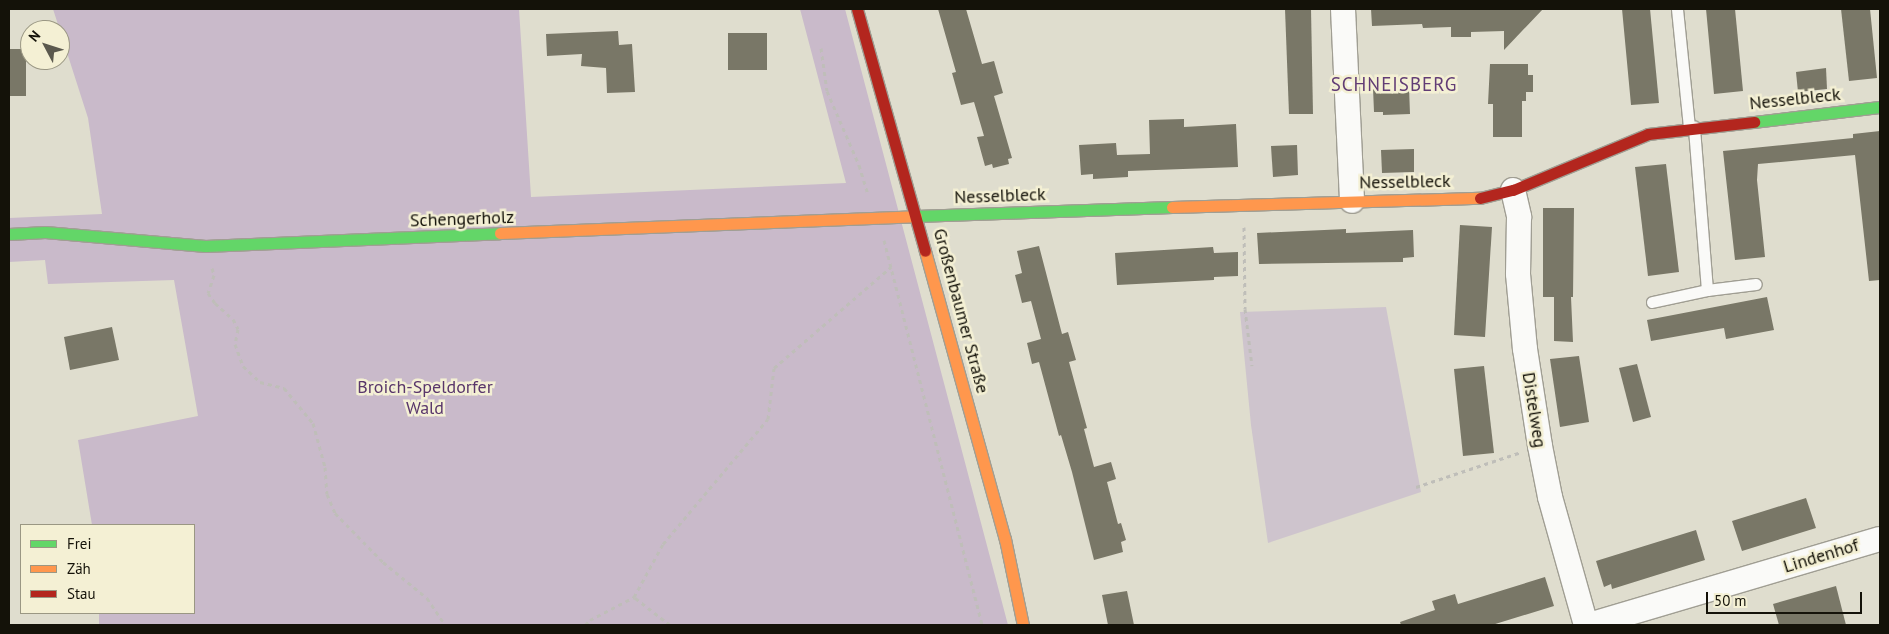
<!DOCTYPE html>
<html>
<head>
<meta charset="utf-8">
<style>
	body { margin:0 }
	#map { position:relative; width:1889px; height:634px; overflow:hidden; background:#dfddce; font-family:"PT Sans",sans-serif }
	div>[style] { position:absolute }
	.green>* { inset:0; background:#cec4cd }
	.forest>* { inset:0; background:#c9baca }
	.building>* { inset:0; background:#797767 }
	.path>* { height:3px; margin-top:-1.5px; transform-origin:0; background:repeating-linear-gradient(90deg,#bfbeb9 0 4px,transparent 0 8px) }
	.roads { filter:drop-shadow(1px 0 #a09e93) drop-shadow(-1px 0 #a09e93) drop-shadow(0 1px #a09e93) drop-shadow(0 -1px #a09e93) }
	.lane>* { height:11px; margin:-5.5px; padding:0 5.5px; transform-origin:5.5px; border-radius:5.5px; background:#fafaf8 }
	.street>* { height:24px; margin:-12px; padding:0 12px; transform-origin:12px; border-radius:12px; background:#fafaf8 }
	.fast>* { height:11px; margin:-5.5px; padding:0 5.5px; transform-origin:5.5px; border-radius:5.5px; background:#63d668 }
	.slow>* { height:11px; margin:-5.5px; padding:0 5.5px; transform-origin:5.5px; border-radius:5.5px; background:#ff974d }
	.jam>* { height:11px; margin:-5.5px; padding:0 5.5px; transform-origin:5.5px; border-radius:5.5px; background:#b3261e }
	span { translate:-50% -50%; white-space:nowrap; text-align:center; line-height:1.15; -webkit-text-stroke:5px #f4f0d4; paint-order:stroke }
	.street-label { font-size:18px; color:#141209 }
	.park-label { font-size:18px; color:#59366b }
	.neighbourhood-label { font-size:19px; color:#613c75; letter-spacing:1px }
	.frame { position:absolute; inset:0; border:10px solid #141209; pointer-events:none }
	.legend { position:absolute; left:20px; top:524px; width:175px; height:90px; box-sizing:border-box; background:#f4f0d4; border:1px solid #9a9783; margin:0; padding:6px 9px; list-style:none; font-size:15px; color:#141209 }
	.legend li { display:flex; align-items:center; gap:10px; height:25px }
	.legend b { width:25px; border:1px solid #9a9783 }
	.north { position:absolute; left:20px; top:20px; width:50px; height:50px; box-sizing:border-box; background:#f4f0d4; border:1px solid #9a9783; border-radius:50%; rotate:310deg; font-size:14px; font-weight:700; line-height:20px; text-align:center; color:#141209 }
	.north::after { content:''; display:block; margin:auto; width:18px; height:22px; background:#5b594e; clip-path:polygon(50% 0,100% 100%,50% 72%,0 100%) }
	.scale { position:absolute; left:1706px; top:592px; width:156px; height:22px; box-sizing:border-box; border:2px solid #141209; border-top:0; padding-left:6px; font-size:15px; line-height:18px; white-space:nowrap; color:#141209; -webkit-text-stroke:4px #f4f0d4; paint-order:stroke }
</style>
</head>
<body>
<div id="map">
	<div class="green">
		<div style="clip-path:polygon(1386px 307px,1421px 492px,1268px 543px,1251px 425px,1240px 312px)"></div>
	</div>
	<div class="forest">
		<div style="clip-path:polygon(53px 9px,519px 9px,531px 197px,846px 183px,800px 9px,845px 9px,1008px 625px,99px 625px,99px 613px,194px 613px,194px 525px,92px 525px,78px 440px,198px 416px,174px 280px,48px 284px,45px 260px,9px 262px,9px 218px,102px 214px,88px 118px)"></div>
	</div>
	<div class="building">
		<div style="clip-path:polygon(938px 9px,966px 9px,982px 64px,994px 61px,1003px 93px,994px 96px,1012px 158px,1008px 159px,1009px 164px,993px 168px,992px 164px,985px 166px,977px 137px,984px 136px,974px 102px,961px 105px,952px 73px,956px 72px)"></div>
		<div style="clip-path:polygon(1285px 9px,1311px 9px,1313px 114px,1289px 114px)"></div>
		<div style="clip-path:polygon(1371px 9px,1543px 9px,1504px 50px,1504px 31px,1471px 32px,1471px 37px,1451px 37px,1451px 27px,1423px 28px,1422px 24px,1372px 26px)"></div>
		<div style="clip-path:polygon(1622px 9px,1650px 9px,1659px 103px,1631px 105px)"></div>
		<div style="clip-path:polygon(1706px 9px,1735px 9px,1743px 91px,1714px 94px)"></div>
		<div style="clip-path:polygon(1841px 9px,1870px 9px,1877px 78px,1849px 81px)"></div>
		<div style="clip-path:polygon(618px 31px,619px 45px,632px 44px,635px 92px,607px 93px,606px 68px,581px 66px,582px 54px,547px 56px,546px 34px)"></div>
		<div style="clip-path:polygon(728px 33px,767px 33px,767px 70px,728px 70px)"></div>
		<div style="clip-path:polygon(9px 49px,26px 49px,26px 96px,9px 96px)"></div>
		<div style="clip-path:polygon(1490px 64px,1528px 64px,1528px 75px,1533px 75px,1533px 92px,1526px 92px,1526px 101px,1522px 101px,1522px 137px,1493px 137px,1493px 104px,1488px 104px)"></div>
		<div style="clip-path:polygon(1826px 68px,1827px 89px,1798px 92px,1796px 72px)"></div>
		<div style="clip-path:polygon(1409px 87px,1410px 114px,1383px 115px,1383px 112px,1374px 112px,1373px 88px)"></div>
		<div style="clip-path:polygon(1184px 119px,1184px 127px,1236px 124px,1238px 167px,1128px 171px,1128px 177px,1093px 179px,1093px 174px,1081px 175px,1079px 145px,1116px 143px,1117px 155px,1150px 154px,1149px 120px)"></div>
		<div style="clip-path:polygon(1880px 131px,1880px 280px,1869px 281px,1855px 155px,1758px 164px,1757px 180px,1765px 257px,1735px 260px,1723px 151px,1853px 138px,1853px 134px)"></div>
		<div style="clip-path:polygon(1297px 145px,1298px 175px,1273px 177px,1271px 146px)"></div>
		<div style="clip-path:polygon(1414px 149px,1414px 172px,1382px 173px,1381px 150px)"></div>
		<div style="clip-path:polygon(1666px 164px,1679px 272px,1648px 276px,1635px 167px)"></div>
		<div style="clip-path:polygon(1543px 208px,1574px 208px,1573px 297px,1571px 297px,1573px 342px,1554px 341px,1554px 297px,1543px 297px)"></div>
		<div style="clip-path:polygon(1460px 225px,1492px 227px,1485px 337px,1454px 335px)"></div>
		<div style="clip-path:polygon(1346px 229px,1346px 233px,1413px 230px,1414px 257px,1403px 258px,1403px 262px,1259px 264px,1257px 233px)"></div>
		<div style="clip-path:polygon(1039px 246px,1062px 334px,1068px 332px,1076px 360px,1069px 362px,1087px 428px,1084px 429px,1094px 467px,1111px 462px,1116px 479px,1107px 482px,1118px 524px,1121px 523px,1126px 540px,1121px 542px,1123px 552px,1094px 560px,1072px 472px,1061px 435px,1059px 436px,1039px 362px,1032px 364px,1027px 343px,1041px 339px,1031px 301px,1022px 303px,1015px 275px,1022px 273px,1017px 251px)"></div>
		<div style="clip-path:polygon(1213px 247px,1214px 253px,1238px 252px,1238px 276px,1214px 277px,1214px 280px,1117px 285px,1115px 253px)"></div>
		<div style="clip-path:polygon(1767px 297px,1774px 330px,1726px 339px,1724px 328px,1651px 341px,1647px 320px)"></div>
		<div style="clip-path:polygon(112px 327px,119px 360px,70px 370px,64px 337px)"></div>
		<div style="clip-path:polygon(1579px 356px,1589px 422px,1560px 427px,1550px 359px)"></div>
		<div style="clip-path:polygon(1637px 364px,1651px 417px,1633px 422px,1619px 368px)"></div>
		<div style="clip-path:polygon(1484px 366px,1494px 453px,1463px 456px,1454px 369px)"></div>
		<div style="clip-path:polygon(1806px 498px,1816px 528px,1742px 551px,1732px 521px)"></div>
		<div style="clip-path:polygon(1696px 530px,1705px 560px,1612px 589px,1611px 584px,1604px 587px,1596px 561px)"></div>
		<div style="clip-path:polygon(1545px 577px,1554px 606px,1492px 625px,1401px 625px,1400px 622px,1435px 610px,1432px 601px,1455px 594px,1458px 604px)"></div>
		<div style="clip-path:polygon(1836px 586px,1846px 625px,1779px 625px,1773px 604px)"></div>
		<div style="clip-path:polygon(1127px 591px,1134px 625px,1108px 625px,1102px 595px)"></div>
	</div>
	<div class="path">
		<div style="left:821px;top:48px;width:43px;rotate:82.1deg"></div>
		<div style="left:827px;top:91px;width:81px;rotate:66.6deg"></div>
		<div style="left:859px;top:165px;width:31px;rotate:73deg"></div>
		<div style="left:1244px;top:227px;width:82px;rotate:89.3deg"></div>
		<div style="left:1245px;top:309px;width:57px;rotate:83deg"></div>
		<div style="left:884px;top:240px;width:397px;rotate:75.7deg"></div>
		<div style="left:212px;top:268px;width:7px;rotate:74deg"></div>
		<div style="left:214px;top:275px;width:19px;rotate:108deg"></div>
		<div style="left:208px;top:293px;width:12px;rotate:55deg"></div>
		<div style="left:215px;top:303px;width:24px;rotate:42deg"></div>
		<div style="left:233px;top:319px;width:11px;rotate:63deg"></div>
		<div style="left:238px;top:329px;width:15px;rotate:101deg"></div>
		<div style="left:235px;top:344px;width:23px;rotate:70deg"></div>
		<div style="left:243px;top:366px;width:23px;rotate:43deg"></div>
		<div style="left:260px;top:382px;width:25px;rotate:14deg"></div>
		<div style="left:284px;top:388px;width:45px;rotate:50.4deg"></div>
		<div style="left:313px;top:423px;width:46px;rotate:74.7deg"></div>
		<div style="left:325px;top:467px;width:27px;rotate:86deg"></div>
		<div style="left:327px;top:494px;width:21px;rotate:67deg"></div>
		<div style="left:335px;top:513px;width:69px;rotate:45.6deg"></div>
		<div style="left:383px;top:562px;width:57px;rotate:39.3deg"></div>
		<div style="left:427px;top:598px;width:32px;rotate:56deg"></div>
		<div style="left:1416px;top:487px;width:111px;rotate:-18.4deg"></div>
		<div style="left:585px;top:625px;width:7px;rotate:-45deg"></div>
		<div style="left:590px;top:620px;width:50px;rotate:-27.6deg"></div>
		<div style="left:670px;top:625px;width:46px;rotate:-142.1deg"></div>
		<div style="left:634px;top:597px;width:60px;rotate:-61.3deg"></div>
		<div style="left:663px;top:544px;width:163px;rotate:-50deg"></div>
		<div style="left:768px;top:419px;width:51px;rotate:-83.3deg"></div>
		<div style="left:774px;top:368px;width:155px;rotate:-40.8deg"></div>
	</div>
	<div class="roads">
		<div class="lane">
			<div style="left:1677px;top:9px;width:120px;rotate:84.2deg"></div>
			<div style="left:1707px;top:290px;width:49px;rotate:-7deg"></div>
			<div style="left:1652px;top:302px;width:56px;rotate:-12.3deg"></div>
			<div style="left:1707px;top:290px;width:164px;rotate:-94.6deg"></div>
		</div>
		<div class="street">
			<div style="left:1343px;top:9px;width:192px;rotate:87.3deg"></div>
			<div style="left:1513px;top:190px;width:28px;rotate:77deg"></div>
			<div style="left:1519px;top:217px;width:57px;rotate:91deg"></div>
			<div style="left:1518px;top:274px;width:75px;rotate:84.7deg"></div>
			<div style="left:1525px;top:349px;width:98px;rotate:81.2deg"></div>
			<div style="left:1540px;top:446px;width:52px;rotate:78.9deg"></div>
			<div style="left:1550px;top:497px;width:133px;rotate:74.3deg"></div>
			<div style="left:1589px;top:625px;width:303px;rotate:-16.5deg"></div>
		</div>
		<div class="fast">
			<div style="left:1754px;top:122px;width:127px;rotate:-6.8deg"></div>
			<div style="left:916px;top:216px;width:256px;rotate:-2deg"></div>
			<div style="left:9px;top:234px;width:36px;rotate:-3deg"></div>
			<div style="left:45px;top:232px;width:161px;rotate:5deg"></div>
			<div style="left:205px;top:246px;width:295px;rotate:-2.5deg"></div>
		</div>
		<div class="slow">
			<div style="left:1172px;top:207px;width:308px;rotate:-1.7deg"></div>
			<div style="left:500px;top:233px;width:416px;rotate:-2.3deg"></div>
			<div style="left:925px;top:251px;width:299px;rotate:74.5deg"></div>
			<div style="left:1005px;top:539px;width:88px;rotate:78.2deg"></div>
		</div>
		<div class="jam">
			<div style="left:857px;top:9px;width:251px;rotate:74.3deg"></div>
			<div style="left:1480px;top:198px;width:34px;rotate:-14deg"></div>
			<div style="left:1513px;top:190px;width:146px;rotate:-22.5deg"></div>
			<div style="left:1648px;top:134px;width:107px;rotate:-6.5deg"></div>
		</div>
	</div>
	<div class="street-label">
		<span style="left:1795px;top:99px;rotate:-6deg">Nesselbleck</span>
		<span style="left:1405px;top:182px;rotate:-1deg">Nesselbleck</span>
		<span style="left:1000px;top:196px;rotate:-2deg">Nesselbleck</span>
		<span style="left:462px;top:219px;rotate:-2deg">Schengerholz</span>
		<span style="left:961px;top:311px;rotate:75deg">Großenbaumer Straße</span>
		<span style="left:1534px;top:410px;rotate:81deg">Distelweg</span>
		<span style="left:1821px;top:556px;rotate:-17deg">Lindenhof</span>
	</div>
	<div class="park-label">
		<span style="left:425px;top:398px">Broich-Speldorfer<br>Wald</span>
	</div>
	<div class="neighbourhood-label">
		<span style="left:1394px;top:85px">SCHNEISBERG</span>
	</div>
	<div class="frame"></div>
	<ul class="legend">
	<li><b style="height:6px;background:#63d668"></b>Frei</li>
	<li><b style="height:6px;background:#ff974d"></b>Zäh</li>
	<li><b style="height:6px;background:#b3261e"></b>Stau</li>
	</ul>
	<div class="north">N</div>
	<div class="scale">50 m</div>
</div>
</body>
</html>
